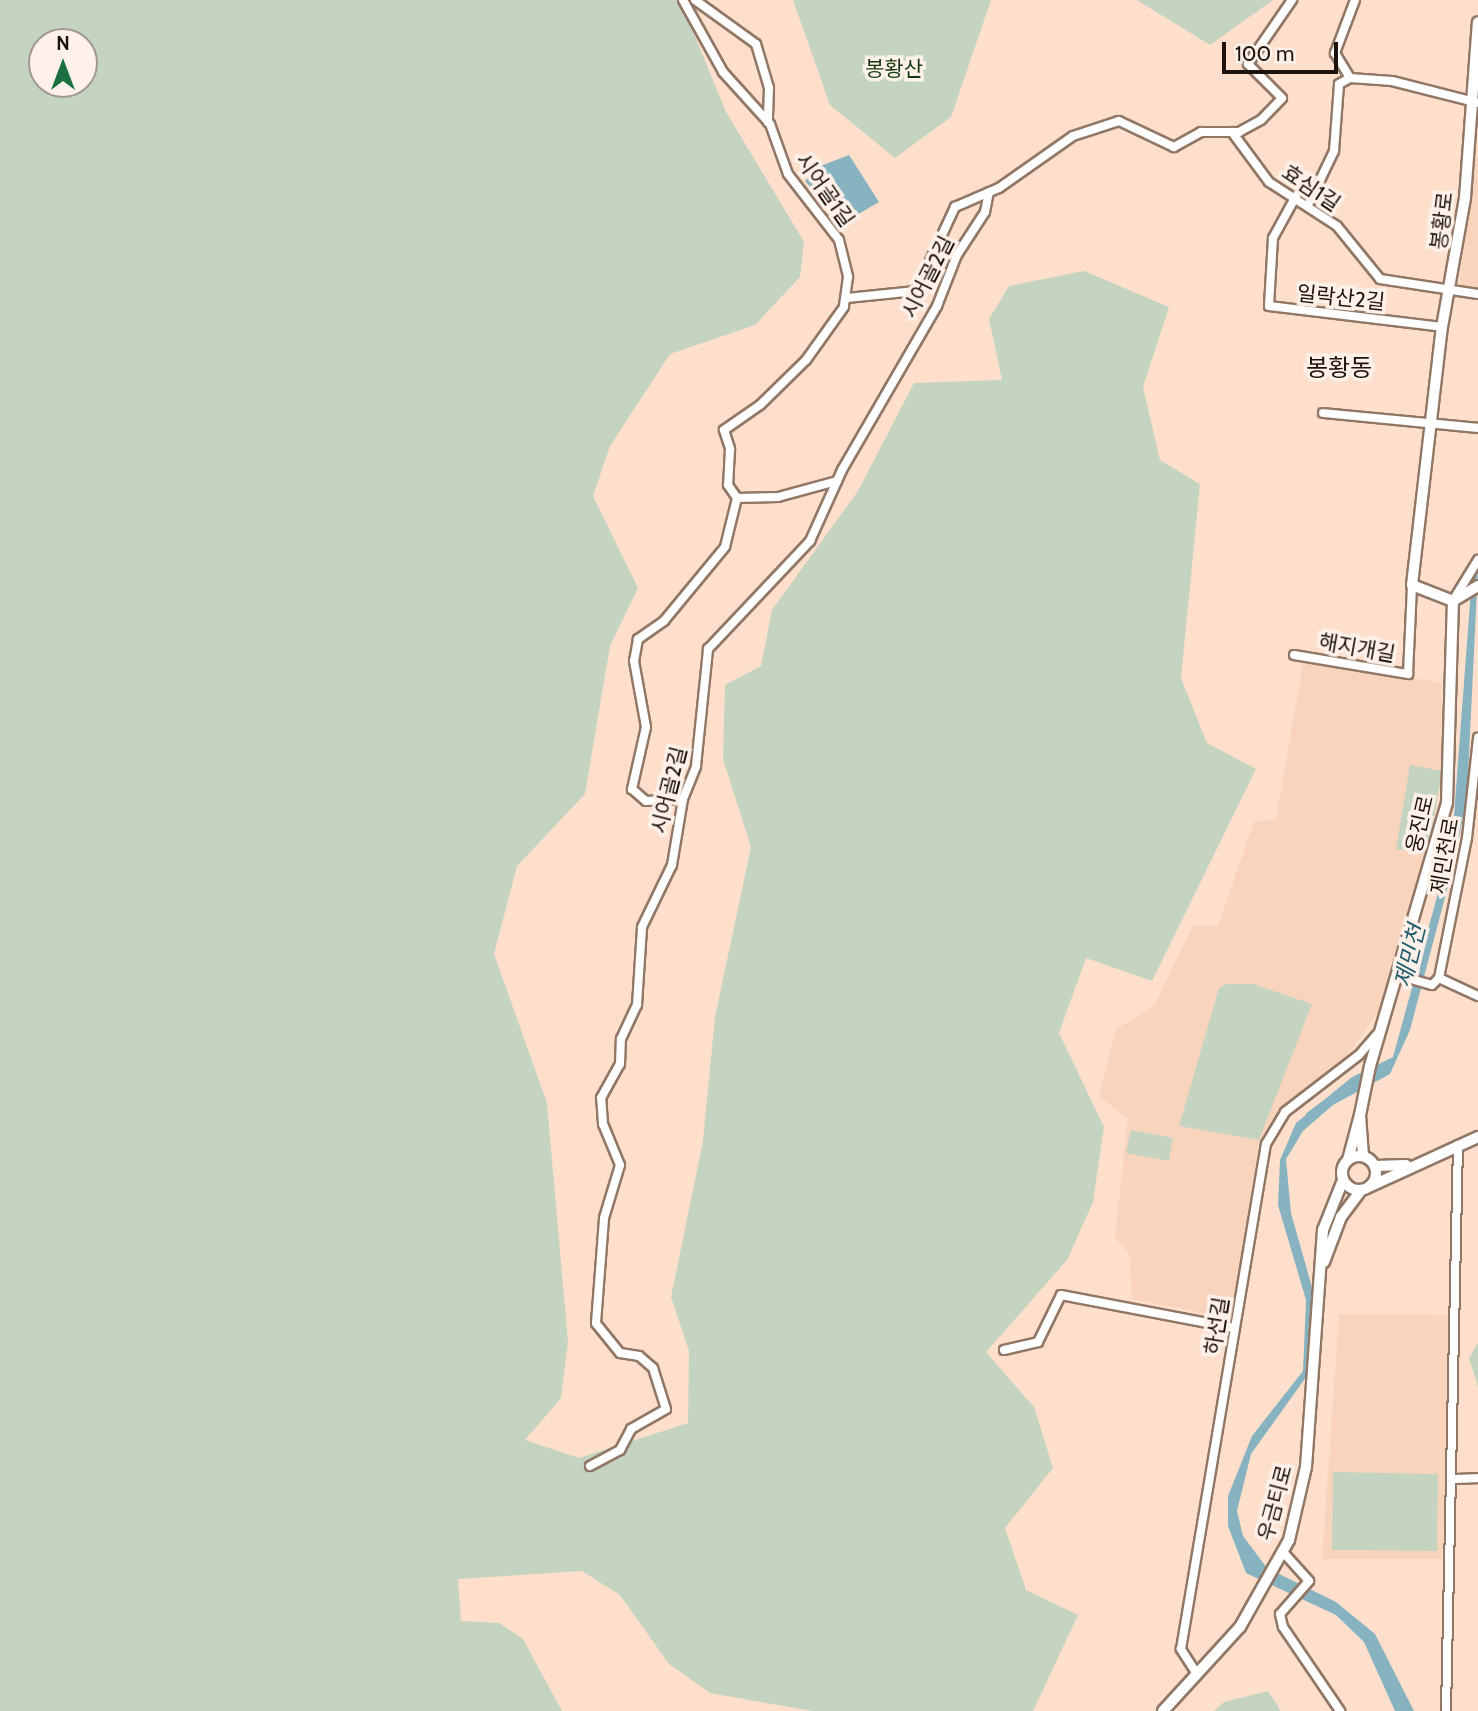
<!DOCTYPE html>
<html>
<head>
<meta charset="utf-8">
<style>
	body { margin:0 }
	#map { position:relative; width:1478px; height:1711px; overflow:hidden; background:#fddfcc; font-family:Cabin,"Noto Sans KR",sans-serif }
	div>[style] { position:absolute }
	.built>* { inset:0; background:#f9d4bc }
	.green>* { inset:0; background:#c4d4c0 }
	.water>* { inset:0; background:#87b3c1 }
	.stream>* { height:2.5px; margin:-1.25px; padding:0 1.25px; transform-origin:1.25px; border-radius:1.25px; background:#87b3c1 }
	.roads { filter:drop-shadow(2px 0 #917765) drop-shadow(-2px 0 #917765) drop-shadow(0 2px #917765) drop-shadow(0 -2px #917765) }
	.minor>* { height:8px; margin:-4px; padding:0 4px; transform-origin:4px; border-radius:4px; background:#fff }
	.secondary>* { height:10px; margin:-5px; padding:0 5px; transform-origin:5px; border-radius:5px; background:#fff }
	.secondary>.ring { margin:-5px; padding:0; box-sizing:content-box; background:none; border:10px solid #fff; border-radius:50% }
	span { translate:-50% -50%; white-space:nowrap; text-align:center; line-height:1.15; -webkit-text-stroke:7px #fdf1e9; paint-order:stroke }
	.park-label { font-size:21px; color:#14380c }
	.street-label { font-size:21px; color:#1d130c }
	.water-label { font-size:23px; color:#205b6b; font-style:italic }
	.quarter-label { font-size:24px; color:#1d130c }
	.north { position:absolute; left:28px; top:28px; width:70px; height:70px; box-sizing:border-box; background:#fdf1e9; border:2px solid #a39891; border-radius:50%; rotate:0deg; font-size:19px; font-weight:700; line-height:28px; text-align:center; color:#1d130c }
	.north::after { content:''; display:block; margin:auto; width:24px; height:32px; background:#1a7043; clip-path:polygon(50% 0,100% 100%,50% 72%,0 100%) }
	.scale { position:absolute; left:1222px; top:42px; width:116px; height:32px; box-sizing:border-box; border:4px solid #1d130c; border-top:0; padding-left:9px; font-size:21px; line-height:24px; white-space:nowrap; color:#1d130c; -webkit-text-stroke:5px #fdf1e9; paint-order:stroke }
</style>
</head>
<body>
<div id="map">
	<div class="built">
		<div style="clip-path:polygon(1475px 157px,1478px 158px,1478px 290px,1459px 287px)"></div>
		<div style="clip-path:polygon(1304px 658px,1441px 683px,1442px 771px,1428px 855px,1381px 1008px,1348px 1054px,1284px 1108px,1259px 1143px,1232px 1319px,1132px 1299px,1129px 1253px,1115px 1238px,1128px 1118px,1099px 1097px,1116px 1029px,1154px 1006px,1193px 926px,1218px 926px,1254px 822px,1276px 819px)"></div>
		<div style="clip-path:polygon(1339px 1314px,1455px 1315px,1442px 1559px,1322px 1559px)"></div>
	</div>
	<div class="green">
		<div style="clip-path:polygon(evenodd,0 0,680px 0,726px 112px,804px 242px,800px 277px,755px 325px,670px 354px,610px 446px,593px 496px,638px 588px,610px 646px,585px 794px,517px 866px,494px 954px,547px 1103px,568px 1342px,561px 1398px,525px 1440px,579px 1458px,688px 1423px,689px 1351px,671px 1297px,703px 1141px,715px 1017px,751px 847px,723px 759px,725px 685px,761px 666px,772px 610px,858px 491px,914px 383px,1002px 380px,989px 319px,1009px 286px,1084px 271px,1169px 307px,1143px 387px,1160px 460px,1200px 484px,1181px 678px,1207px 743px,1256px 769px,1152px 981px,1086px 958px,1059px 1033px,1104px 1127px,1093px 1202px,1067px 1260px,986px 1352px,1034px 1407px,1053px 1468px,1005px 1528px,1026px 1590px,1078px 1615px,1033px 1711px,812px 1711px,710px 1693px,669px 1664px,620px 1595px,582px 1571px,458px 1579px,461px 1621px,499px 1623px,523px 1639px,562px 1711px,0 1711px,0 0,42px 42px,84px 42px,84px 84px,42px 84px,42px 42px)"></div>
		<div style="clip-path:polygon(793px 0,991px 0,951px 117px,895px 158px,830px 105px)"></div>
		<div style="clip-path:polygon(1137px 0,1273px 0,1210px 45px)"></div>
		<div style="clip-path:polygon(1410px 765px,1442px 771px,1428px 855px,1396px 849px)"></div>
		<div style="clip-path:polygon(1227px 984px,1253px 984px,1312px 1004px,1259px 1140px,1179px 1126px,1219px 988px)"></div>
		<div style="clip-path:polygon(1131px 1130px,1173px 1138px,1169px 1161px,1126px 1153px)"></div>
		<div style="clip-path:polygon(1478px 1343px,1478px 1387px,1469px 1358px)"></div>
		<div style="clip-path:polygon(1333px 1472px,1438px 1474px,1437px 1551px,1332px 1550px)"></div>
		<div style="clip-path:polygon(1268px 1691px,1281px 1711px,1214px 1711px,1224px 1702px)"></div>
	</div>
	<div class="water">
		<div style="clip-path:polygon(849px 155px,879px 202px,855px 216px,826px 205px,805px 181px,823px 165px)"></div>
		<div style="clip-path:polygon(1478px 568px,1467px 797px,1454px 863px,1410px 1030px,1390px 1074px,1333px 1105px,1303px 1131px,1286px 1159px,1291px 1213px,1315px 1298px,1309px 1373px,1251px 1454px,1237px 1511px,1243px 1536px,1267px 1568px,1336px 1602px,1375px 1634px,1414px 1711px,1395px 1711px,1364px 1642px,1336px 1615px,1246px 1573px,1228px 1526px,1228px 1496px,1252px 1436px,1303px 1371px,1306px 1300px,1278px 1205px,1280px 1160px,1296px 1123px,1352px 1077px,1393px 1057px,1452px 842px,1472px 576px)"></div>
	</div>
	<div class="stream">
		<div style="left:1307px;top:1114px;width:18px;rotate:-38deg"></div>
	</div>
	<div class="roads">
		<div class="minor">
			<div style="left:683px;top:0;width:82px;rotate:60.9deg"></div>
			<div style="left:723px;top:72px;width:70px;rotate:47.9deg"></div>
			<div style="left:770px;top:124px;width:53px;rotate:70.2deg"></div>
			<div style="left:788px;top:174px;width:83px;rotate:52.3deg"></div>
			<div style="left:839px;top:240px;width:38px;rotate:76deg"></div>
			<div style="left:848px;top:277px;width:30px;rotate:98deg"></div>
			<div style="left:844px;top:307px;width:65px;rotate:125.6deg"></div>
			<div style="left:806px;top:360px;width:64px;rotate:135.6deg"></div>
			<div style="left:760px;top:405px;width:44px;rotate:145.2deg"></div>
			<div style="left:724px;top:430px;width:20px;rotate:72deg"></div>
			<div style="left:730px;top:449px;width:36px;rotate:93deg"></div>
			<div style="left:728px;top:485px;width:16px;rotate:55deg"></div>
			<div style="left:737px;top:498px;width:50px;rotate:103.8deg"></div>
			<div style="left:725px;top:547px;width:96px;rotate:129.5deg"></div>
			<div style="left:664px;top:621px;width:32px;rotate:145deg"></div>
			<div style="left:638px;top:639px;width:22px;rotate:100deg"></div>
			<div style="left:634px;top:661px;width:67px;rotate:79.7deg"></div>
			<div style="left:646px;top:727px;width:64px;rotate:102.7deg"></div>
			<div style="left:632px;top:789px;width:18px;rotate:41deg"></div>
			<div style="left:646px;top:801px;width:37px;rotate:-3deg"></div>
			<div style="left:695px;top:0;width:75px;rotate:35.8deg"></div>
			<div style="left:756px;top:44px;width:46px;rotate:73.5deg"></div>
			<div style="left:769px;top:88px;width:34px;rotate:92deg"></div>
			<div style="left:1355px;top:0;width:57px;rotate:110.7deg"></div>
			<div style="left:1335px;top:53px;width:29px;rotate:59deg"></div>
			<div style="left:1350px;top:78px;width:42px;rotate:4.1deg"></div>
			<div style="left:1392px;top:81px;width:89px;rotate:14.3deg"></div>
			<div style="left:1232px;top:132px;width:62px;rotate:53.5deg"></div>
			<div style="left:1269px;top:182px;width:81px;rotate:32.9deg"></div>
			<div style="left:1337px;top:226px;width:68px;rotate:50.9deg"></div>
			<div style="left:1380px;top:279px;width:99px;rotate:8.7deg"></div>
			<div style="left:1296px;top:196px;width:48px;rotate:118.7deg"></div>
			<div style="left:1273px;top:238px;width:68px;rotate:93.4deg"></div>
			<div style="left:1269px;top:306px;width:174px;rotate:6.9deg"></div>
			<div style="left:1309px;top:203px;width:58px;rotate:-64.3deg"></div>
			<div style="left:1334px;top:151px;width:67px;rotate:-85.7deg"></div>
			<div style="left:1339px;top:84px;width:13px;rotate:-29deg"></div>
			<div style="left:847px;top:298px;width:69px;rotate:-5.8deg"></div>
			<div style="left:916px;top:291px;width:93px;rotate:-65.1deg"></div>
			<div style="left:955px;top:207px;width:48px;rotate:-23.4deg"></div>
			<div style="left:999px;top:188px;width:90px;rotate:-35.1deg"></div>
			<div style="left:1073px;top:136px;width:48px;rotate:-18.1deg"></div>
			<div style="left:1119px;top:121px;width:61px;rotate:25.3deg"></div>
			<div style="left:1174px;top:147px;width:31px;rotate:-29deg"></div>
			<div style="left:1201px;top:132px;width:38px"></div>
			<div style="left:1239px;top:132px;width:25px;rotate:-29deg"></div>
			<div style="left:1261px;top:120px;width:30px;rotate:-46deg"></div>
			<div style="left:1282px;top:98px;width:48px;rotate:-135deg"></div>
			<div style="left:1248px;top:64px;width:78px;rotate:-55.5deg"></div>
			<div style="left:1323px;top:413px;width:156px;rotate:5.5deg"></div>
			<div style="left:737px;top:498px;width:41px;rotate:-1.4deg"></div>
			<div style="left:778px;top:497px;width:61px;rotate:-15.2deg"></div>
			<div style="left:1454px;top:599px;width:46px;rotate:-58.4deg"></div>
			<div style="left:1294px;top:655px;width:116px;rotate:9.5deg"></div>
			<div style="left:1408px;top:674px;width:89px;rotate:-87.4deg"></div>
			<div style="left:1397px;top:975px;width:36px;rotate:16deg"></div>
			<div style="left:1432px;top:985px;width:10px;rotate:-45deg"></div>
			<div style="left:1439px;top:978px;width:43px;rotate:24.8deg"></div>
			<div style="left:1439px;top:978px;width:143px;rotate:-78.7deg"></div>
			<div style="left:1467px;top:838px;width:101px;rotate:-83.7deg"></div>
			<div style="left:1004px;top:1350px;width:35px;rotate:-13deg"></div>
			<div style="left:1038px;top:1342px;width:52px;rotate:-63.9deg"></div>
			<div style="left:1061px;top:1295px;width:176px;rotate:10.8deg"></div>
			<div style="left:590px;top:1466px;width:34px;rotate:-28deg"></div>
			<div style="left:620px;top:1450px;width:24px;rotate:-62deg"></div>
			<div style="left:631px;top:1429px;width:40px;rotate:-29.7deg"></div>
			<div style="left:666px;top:1409px;width:43px;rotate:-107.6deg"></div>
			<div style="left:653px;top:1368px;width:18px;rotate:-139deg"></div>
			<div style="left:639px;top:1356px;width:19px;rotate:-171deg"></div>
			<div style="left:620px;top:1353px;width:38px;rotate:-129deg"></div>
			<div style="left:596px;top:1323px;width:105px;rotate:-85.6deg"></div>
			<div style="left:604px;top:1218px;width:55px;rotate:-73.2deg"></div>
			<div style="left:620px;top:1165px;width:44px;rotate:-112.5deg"></div>
			<div style="left:603px;top:1124px;width:26px;rotate:-94deg"></div>
			<div style="left:601px;top:1098px;width:39px;rotate:-61deg"></div>
			<div style="left:620px;top:1064px;width:25px;rotate:-88deg"></div>
			<div style="left:621px;top:1039px;width:38px;rotate:-65deg"></div>
			<div style="left:637px;top:1005px;width:78px;rotate:-86.3deg"></div>
			<div style="left:642px;top:927px;width:69px;rotate:-64.2deg"></div>
			<div style="left:672px;top:865px;width:67px;rotate:-80.5deg"></div>
			<div style="left:683px;top:799px;width:35px;rotate:-68deg"></div>
			<div style="left:696px;top:766px;width:118px;rotate:-84.1deg"></div>
			<div style="left:708px;top:649px;width:149px;rotate:-46.6deg"></div>
			<div style="left:810px;top:541px;width:78px;rotate:-65.7deg"></div>
			<div style="left:842px;top:470px;width:190px;rotate:-59.9deg"></div>
			<div style="left:937px;top:306px;width:55px;rotate:-68.6deg"></div>
			<div style="left:957px;top:255px;width:51px;rotate:-56.9deg"></div>
			<div style="left:985px;top:212px;width:20px;rotate:-79deg"></div>
			<div style="left:1454px;top:1479px;width:24px;rotate:-2deg"></div>
			<div style="left:1283px;top:1552px;width:39px;rotate:48deg"></div>
			<div style="left:1309px;top:1581px;width:44px;rotate:131.3deg"></div>
			<div style="left:1280px;top:1614px;width:13px;rotate:77deg"></div>
			<div style="left:1283px;top:1627px;width:102px;rotate:55.8deg"></div>
			<div style="left:1197px;top:1674px;width:30px;rotate:-123deg"></div>
			<div style="left:1181px;top:1649px;width:512px;rotate:-80.45deg"></div>
			<div style="left:1266px;top:1144px;width:37px;rotate:-59deg"></div>
			<div style="left:1285px;top:1112px;width:93px;rotate:-37.6deg"></div>
			<div style="left:1359px;top:1055px;width:28px;rotate:-49deg"></div>
			<div style="left:1446px;top:1711px;width:566px;rotate:-88.79deg"></div>
		</div>
		<div class="secondary">
			<div style="left:1453px;top:601px;width:44px;rotate:-158.7deg"></div>
			<div style="left:1412px;top:585px;width:260px;rotate:-83.4deg"></div>
			<div style="left:1442px;top:327px;width:131px;rotate:-79.9deg"></div>
			<div style="left:1465px;top:198px;width:176px;rotate:-85.8deg"></div>
			<div class="ring" style="left:1342px;top:1156px;width:24px;height:24px"></div>
			<div style="left:1363px;top:1156px;width:41px;rotate:-94.2deg"></div>
			<div style="left:1360px;top:1115px;width:50px;rotate:-78.5deg"></div>
			<div style="left:1370px;top:1066px;width:275px;rotate:-73.7deg"></div>
			<div style="left:1447px;top:802px;width:201px;rotate:-88.3deg"></div>
			<div style="left:1453px;top:601px;width:29px;rotate:-31deg"></div>
			<div style="left:1348px;top:1160px;width:47px;rotate:-75.1deg"></div>
			<div style="left:1375px;top:1166px;width:31px;rotate:-2deg"></div>
			<div style="left:1371px;top:1186px;width:118px;rotate:-24.6deg"></div>
			<div style="left:1324px;top:1262px;width:48px;rotate:-69.3deg"></div>
			<div style="left:1341px;top:1217px;width:34px;rotate:-53deg"></div>
			<div style="left:1163px;top:1711px;width:114px;rotate:-47.5deg"></div>
			<div style="left:1240px;top:1627px;width:100px;rotate:-60.6deg"></div>
			<div style="left:1289px;top:1540px;width:75px;rotate:-76.9deg"></div>
			<div style="left:1306px;top:1467px;width:238px;rotate:-85.9deg"></div>
			<div style="left:1323px;top:1230px;width:54px;rotate:-68.2deg"></div>
		</div>
	</div>
	<div class="park-label">
		<span style="left:894px;top:69px">봉황산</span>
	</div>
	<div class="street-label">
		<span style="left:1311px;top:188px;rotate:34deg">효심1길</span>
		<span style="left:825px;top:190px;rotate:55deg">시어골1길</span>
		<span style="left:1442px;top:221px;rotate:-83deg">봉황로</span>
		<span style="left:928px;top:277px;rotate:-63deg">시어골2길</span>
		<span style="left:1341px;top:298px;rotate:6deg">일락산2길</span>
		<span style="left:1357px;top:648px;rotate:10deg">해지개길</span>
		<span style="left:669px;top:790px;rotate:-76deg">시어골2길</span>
		<span style="left:1420px;top:824px;rotate:-77deg">웅진로</span>
		<span style="left:1445px;top:856px;rotate:-80deg">제민천로</span>
		<span style="left:1217px;top:1326px;rotate:-81deg">하선길</span>
		<span style="left:1275px;top:1503px;rotate:-75deg">우금티로</span>
	</div>
	<div class="water-label">
		<span style="left:1410px;top:956px;rotate:-76deg">제민천</span>
	</div>
	<div class="quarter-label">
		<span style="left:1339px;top:368px">봉황동</span>
	</div>
	<div class="north">N</div>
	<div class="scale">100 m</div>
</div>
</body>
</html>
